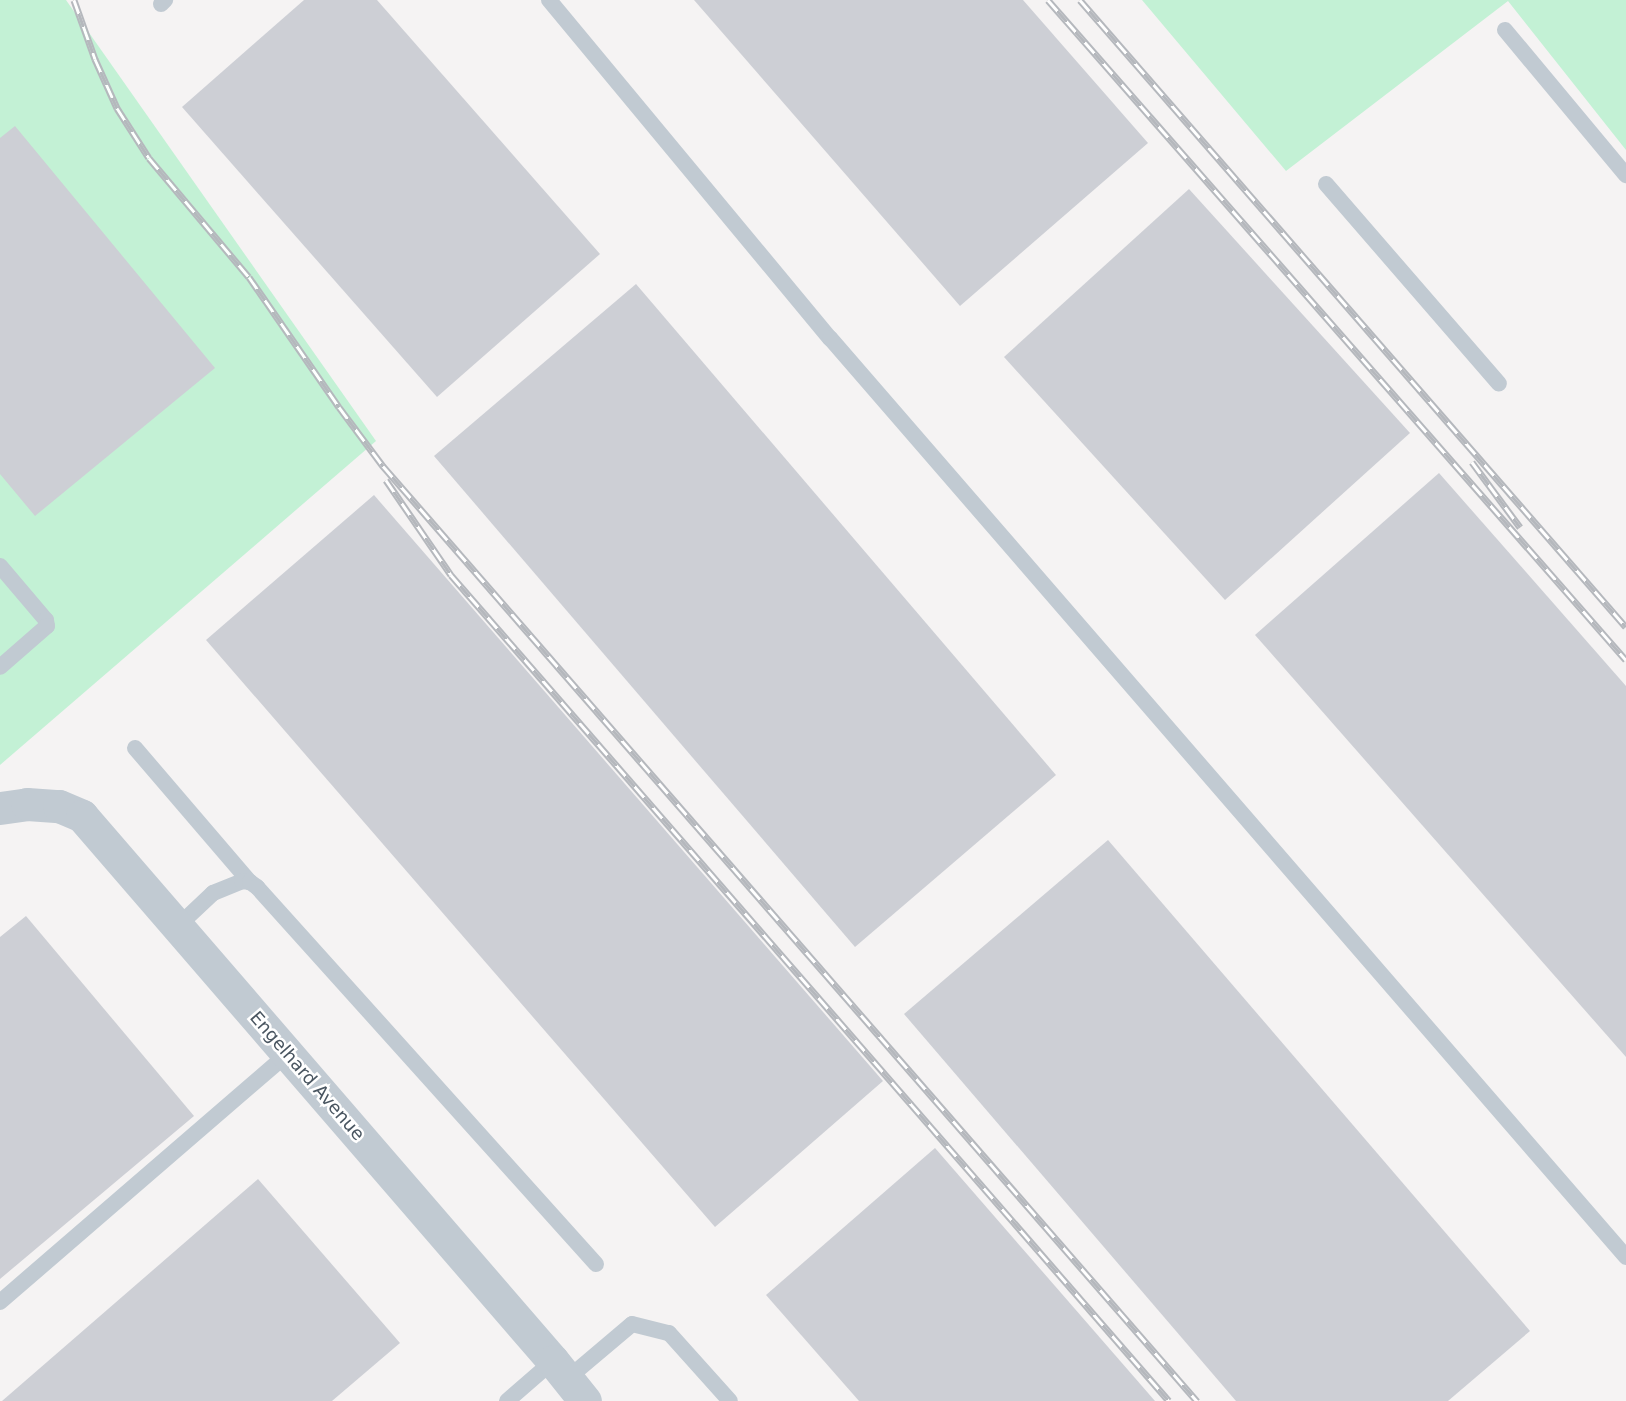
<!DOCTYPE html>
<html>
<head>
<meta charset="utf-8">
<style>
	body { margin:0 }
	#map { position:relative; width:1626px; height:1401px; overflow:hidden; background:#f5f3f3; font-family:"DejaVu Sans",sans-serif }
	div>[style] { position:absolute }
	.green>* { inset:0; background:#c3f1d5 }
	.building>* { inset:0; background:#cdcfd5 }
	.service>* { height:16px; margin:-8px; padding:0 8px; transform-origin:8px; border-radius:8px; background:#c1cad2 }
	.minor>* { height:33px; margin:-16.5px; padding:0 16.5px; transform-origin:16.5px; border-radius:16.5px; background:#c1cad2 }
	.rail>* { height:7px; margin-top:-3.5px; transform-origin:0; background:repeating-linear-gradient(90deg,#fff 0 14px,#b5b8bd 0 28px); box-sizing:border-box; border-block:2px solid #b5b8bd }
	span { translate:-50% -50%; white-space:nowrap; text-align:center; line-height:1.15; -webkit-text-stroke:5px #fff; paint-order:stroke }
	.street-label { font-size:18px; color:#4a5661 }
</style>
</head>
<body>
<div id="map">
	<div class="green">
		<div style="clip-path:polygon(0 0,66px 0,376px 441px,0 765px)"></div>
		<div style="clip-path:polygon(1142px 0,1626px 0,1626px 150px,1508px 1px,1286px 171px)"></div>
	</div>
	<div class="building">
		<div style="clip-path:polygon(304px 0,377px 0,600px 254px,437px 397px,182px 107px)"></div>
		<div style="clip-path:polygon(694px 0,1023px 0,1148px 143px,960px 306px)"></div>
		<div style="clip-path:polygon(15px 126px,215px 368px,35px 516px,0 474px,0 138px)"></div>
		<div style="clip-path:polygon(1189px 189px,1410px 433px,1225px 600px,1004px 357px)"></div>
		<div style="clip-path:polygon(636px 284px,1056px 775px,855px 947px,434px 456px)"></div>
		<div style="clip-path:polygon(1439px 473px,1626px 686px,1626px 1057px,1255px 635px)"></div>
		<div style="clip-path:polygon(374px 495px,883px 1081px,715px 1227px,206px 640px)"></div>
		<div style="clip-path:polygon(1108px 840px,1530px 1331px,1448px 1401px,1236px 1401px,904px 1014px)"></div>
		<div style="clip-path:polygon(26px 916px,194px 1116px,0 1279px,0 937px)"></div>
		<div style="clip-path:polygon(935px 1148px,1155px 1401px,859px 1401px,766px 1295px)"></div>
		<div style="clip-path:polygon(258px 1179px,400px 1343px,332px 1401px,2px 1401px)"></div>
	</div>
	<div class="service">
		<div style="left:549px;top:0;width:440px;rotate:50.3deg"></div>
		<div style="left:830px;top:338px;width:1216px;rotate:49.1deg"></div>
		<div style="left:161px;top:4px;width:6px;rotate:-45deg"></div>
		<div style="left:1505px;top:30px;width:189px;rotate:50.2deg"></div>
		<div style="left:1326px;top:184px;width:264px;rotate:49.1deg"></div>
		<div style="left:0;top:566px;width:71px;rotate:49.6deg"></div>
		<div style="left:46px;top:620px;width:6px;rotate:81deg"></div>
		<div style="left:47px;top:626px;width:62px;rotate:138.9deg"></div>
		<div style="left:135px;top:748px;width:177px;rotate:49.4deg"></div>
		<div style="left:178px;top:926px;width:48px;rotate:-43.3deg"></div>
		<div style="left:213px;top:893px;width:31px;rotate:-22deg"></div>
		<div style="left:242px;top:881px;width:8px;rotate:7deg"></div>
		<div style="left:250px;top:882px;width:9px;rotate:36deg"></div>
		<div style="left:257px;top:887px;width:507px;rotate:48.04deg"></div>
		<div style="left:0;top:1302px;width:379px;rotate:-40.8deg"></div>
		<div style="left:567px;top:1379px;width:85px;rotate:-40.2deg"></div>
		<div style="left:632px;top:1324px;width:38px;rotate:14deg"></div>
		<div style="left:669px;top:1333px;width:91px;rotate:48.1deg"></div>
		<div style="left:507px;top:1401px;width:61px;rotate:-41deg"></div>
	</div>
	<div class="minor">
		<div style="left:0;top:808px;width:27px;rotate:-8deg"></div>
		<div style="left:27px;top:804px;width:32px;rotate:4deg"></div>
		<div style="left:59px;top:806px;width:25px;rotate:23deg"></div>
		<div style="left:82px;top:816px;width:720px;rotate:49.17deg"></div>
		<div style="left:553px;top:1361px;width:51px;rotate:51.3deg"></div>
	</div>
	<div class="rail">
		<div style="left:74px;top:0;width:63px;rotate:70.4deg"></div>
		<div style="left:95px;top:59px;width:54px;rotate:65.8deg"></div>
		<div style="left:117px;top:108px;width:59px;rotate:57.4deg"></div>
		<div style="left:149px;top:158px;width:155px;rotate:50deg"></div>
		<div style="left:249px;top:277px;width:158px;rotate:55.3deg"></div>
		<div style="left:339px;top:407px;width:74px;rotate:53.3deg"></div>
		<div style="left:383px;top:466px;width:1240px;rotate:48.96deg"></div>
		<div style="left:1048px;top:0;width:877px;rotate:48.79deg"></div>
		<div style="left:1080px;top:0;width:831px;rotate:48.95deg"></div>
		<div style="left:1472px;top:462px;width:81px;rotate:53.6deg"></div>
		<div style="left:386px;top:480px;width:115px;rotate:55.6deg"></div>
		<div style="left:451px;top:575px;width:1094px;rotate:49deg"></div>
	</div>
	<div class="street-label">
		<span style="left:307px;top:1076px;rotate:49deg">Engelhard Avenue</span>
	</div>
</div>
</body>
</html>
